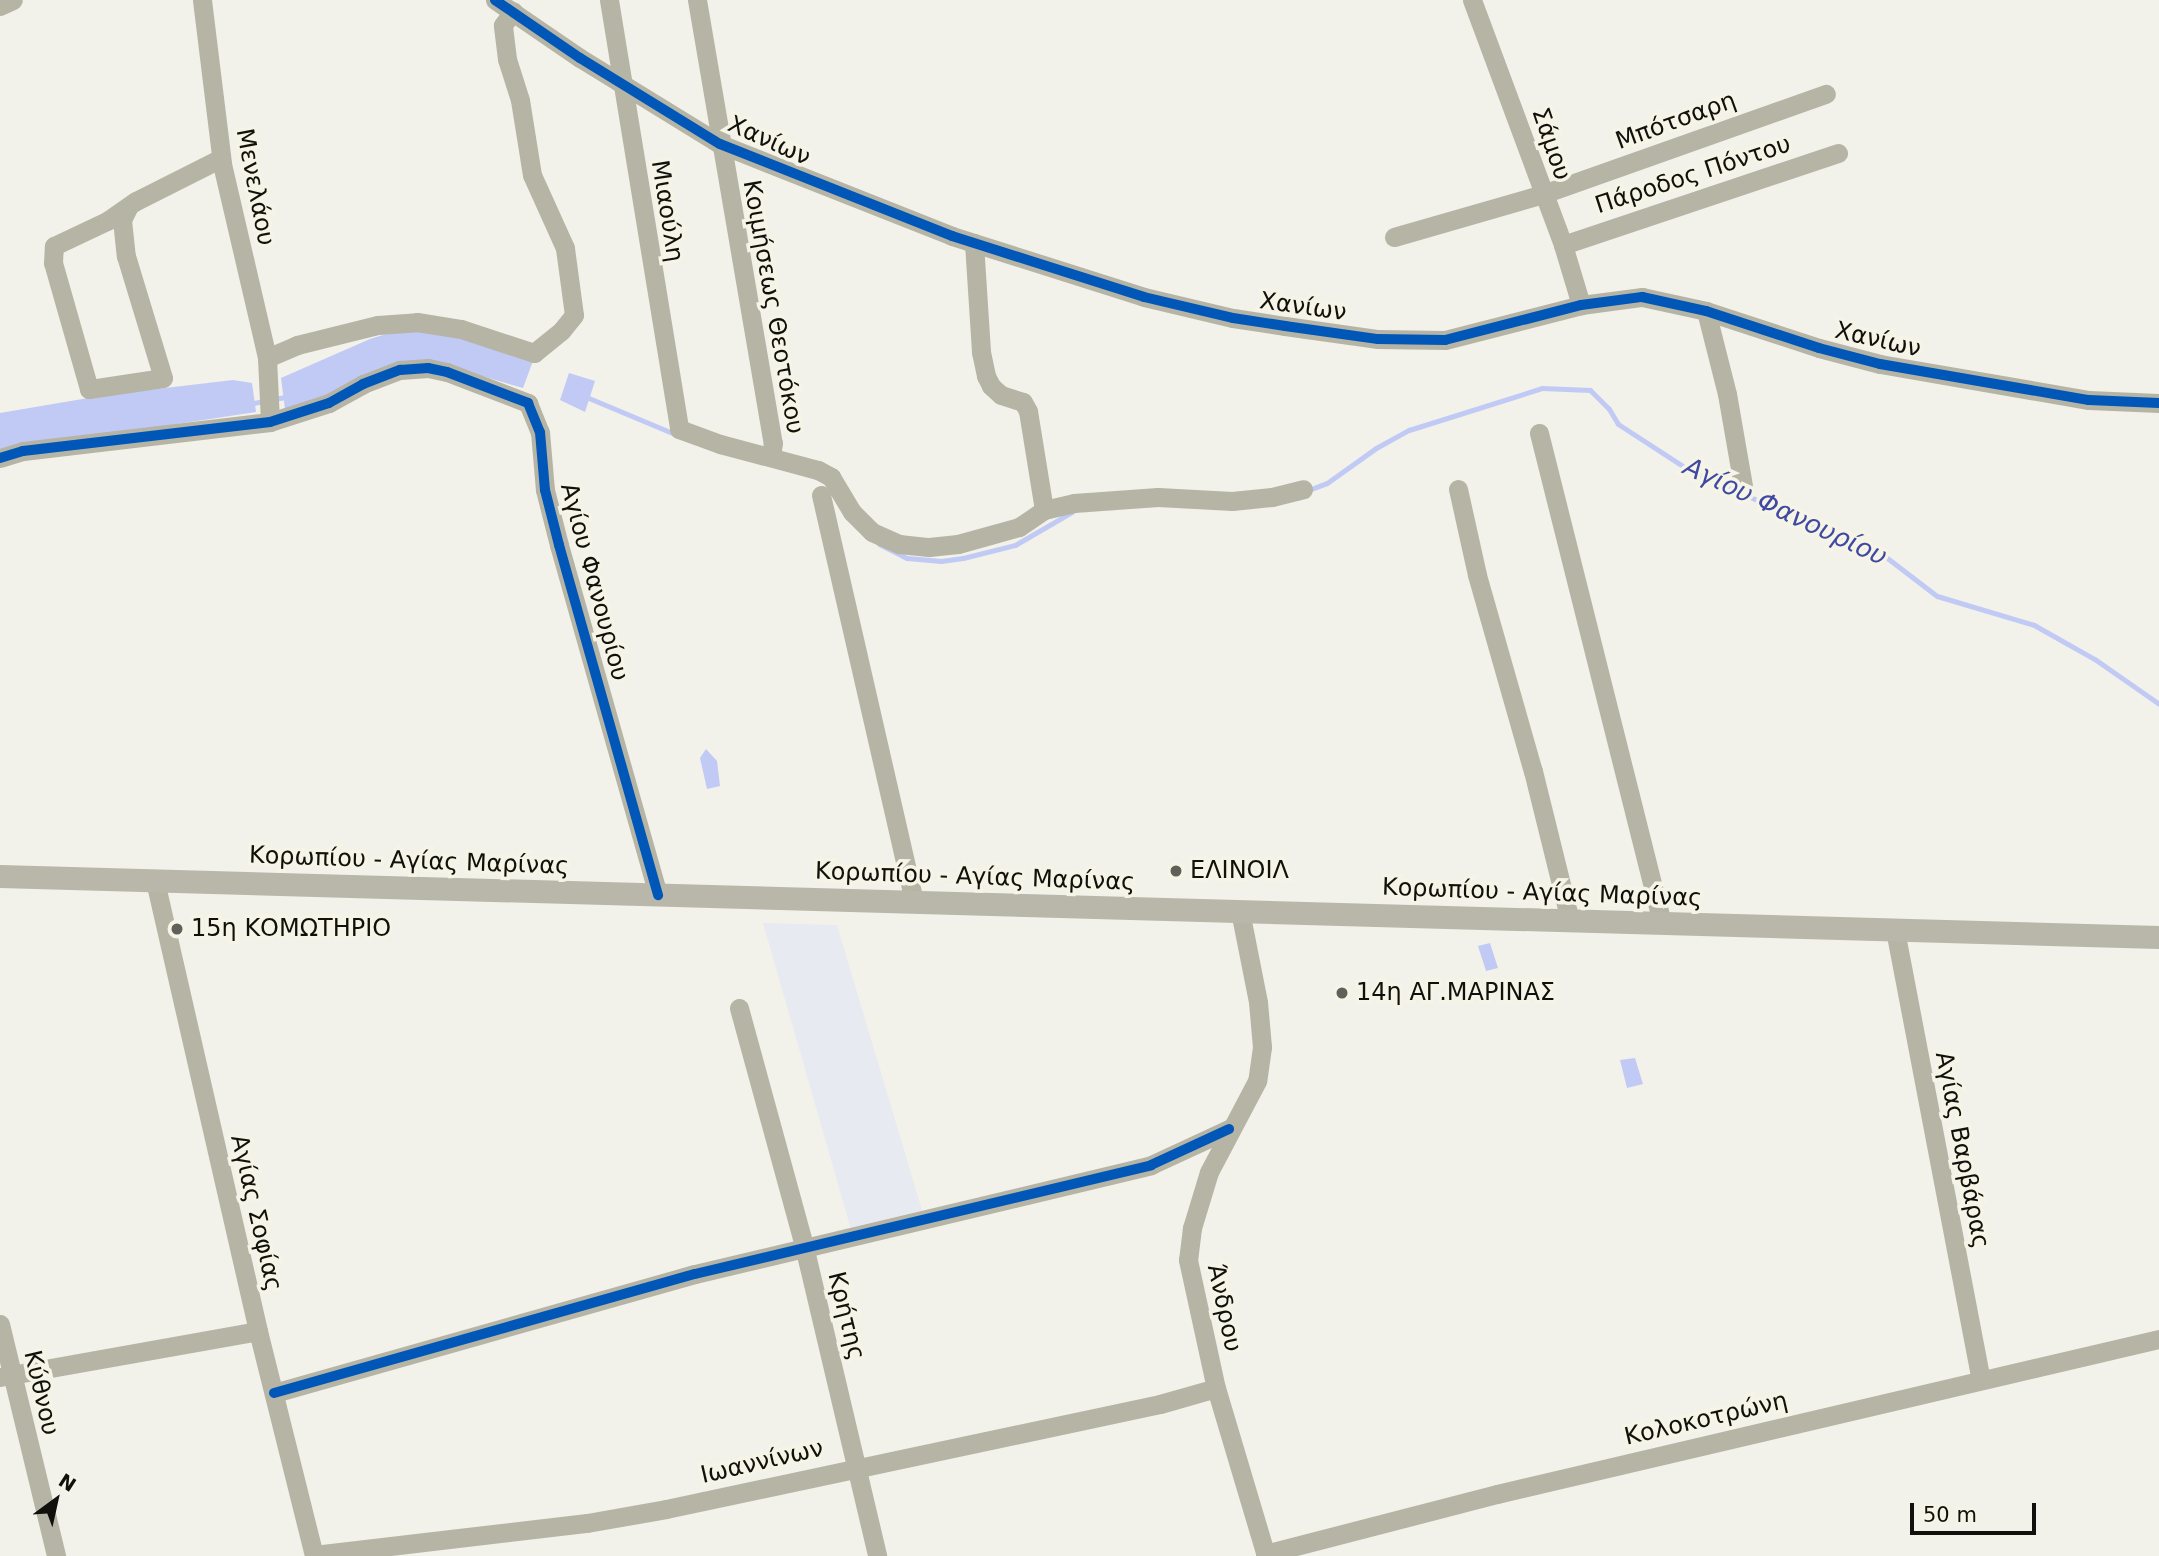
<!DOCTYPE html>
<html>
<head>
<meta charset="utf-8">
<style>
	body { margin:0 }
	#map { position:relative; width:2159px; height:1556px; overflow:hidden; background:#f2f1ea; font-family:"DejaVu Sans",sans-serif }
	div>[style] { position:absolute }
	.green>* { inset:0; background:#e8eaf2 }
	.water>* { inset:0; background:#c1caf4 }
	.stream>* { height:5px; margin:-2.5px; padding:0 2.5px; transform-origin:2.5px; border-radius:2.5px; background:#c1caf4 }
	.minor>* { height:19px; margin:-9.5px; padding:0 9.5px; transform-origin:9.5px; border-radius:9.5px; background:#b6b4a4 }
	.major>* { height:23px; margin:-11.5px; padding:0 11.5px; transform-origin:11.5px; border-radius:11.5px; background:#b8b7a9 }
	.cycleway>* { height:10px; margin:-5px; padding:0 5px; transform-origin:5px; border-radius:5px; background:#0057b8 }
	.dots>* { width:19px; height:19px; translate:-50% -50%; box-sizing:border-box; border:4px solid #f5f4e6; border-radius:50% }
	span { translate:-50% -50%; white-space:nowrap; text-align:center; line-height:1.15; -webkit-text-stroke:7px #f5f4e6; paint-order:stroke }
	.street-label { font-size:24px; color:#11100c }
	.poi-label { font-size:24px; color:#11100c }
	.left { translate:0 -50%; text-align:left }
	.water-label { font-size:26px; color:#4049a2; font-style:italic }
	.north { position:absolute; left:21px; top:1465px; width:70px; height:70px; -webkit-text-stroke:5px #f5f4e6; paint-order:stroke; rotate:33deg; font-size:19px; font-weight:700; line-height:28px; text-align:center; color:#11100c }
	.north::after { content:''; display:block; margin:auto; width:24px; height:32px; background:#11100c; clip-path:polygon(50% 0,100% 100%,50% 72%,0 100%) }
	.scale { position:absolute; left:1910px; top:1503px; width:126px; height:32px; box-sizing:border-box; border:4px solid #11100c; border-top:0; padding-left:9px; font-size:21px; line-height:24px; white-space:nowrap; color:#11100c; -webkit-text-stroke:5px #f5f4e6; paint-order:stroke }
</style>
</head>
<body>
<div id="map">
	<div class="green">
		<div style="clip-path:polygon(763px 923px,837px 925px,924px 1217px,852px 1233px)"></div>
	</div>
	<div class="water">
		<div style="clip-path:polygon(429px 328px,533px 361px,523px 388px,444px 365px,285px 409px,281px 378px,370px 339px,399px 330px)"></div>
		<div style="clip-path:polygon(569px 373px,595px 381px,585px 412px,560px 400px)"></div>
		<div style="clip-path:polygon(233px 380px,252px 383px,256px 412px,0 451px,0 413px,106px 395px)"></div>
		<div style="clip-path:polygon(706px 749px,717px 761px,720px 786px,707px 789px,700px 758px)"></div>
		<div style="clip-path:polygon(1490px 943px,1498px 968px,1486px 971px,1478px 946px)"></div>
		<div style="clip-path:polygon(1635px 1058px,1643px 1084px,1627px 1088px,1620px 1060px)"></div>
	</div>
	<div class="stream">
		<div style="left:584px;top:396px;width:99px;rotate:22.7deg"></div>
		<div style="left:248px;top:404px;width:43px;rotate:-10.8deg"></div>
		<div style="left:1306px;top:491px;width:22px;rotate:-21deg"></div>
		<div style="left:1327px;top:483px;width:60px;rotate:-35.5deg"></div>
		<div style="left:1376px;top:448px;width:38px;rotate:-29deg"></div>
		<div style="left:1409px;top:430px;width:139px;rotate:-17.5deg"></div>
		<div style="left:1542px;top:388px;width:48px;rotate:2.4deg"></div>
		<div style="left:1590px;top:390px;width:27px;rotate:45deg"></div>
		<div style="left:1609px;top:409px;width:17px;rotate:59deg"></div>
		<div style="left:1618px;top:424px;width:88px;rotate:33deg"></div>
		<div style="left:1692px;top:472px;width:207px;rotate:23.3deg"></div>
		<div style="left:1882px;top:554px;width:69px;rotate:37.4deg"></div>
		<div style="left:1937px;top:596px;width:101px;rotate:16.6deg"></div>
		<div style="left:2034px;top:625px;width:71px;rotate:29.4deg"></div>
		<div style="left:2096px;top:660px;width:77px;rotate:34.9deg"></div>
		<div style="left:879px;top:544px;width:31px;rotate:27deg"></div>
		<div style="left:907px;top:558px;width:34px;rotate:5deg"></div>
		<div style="left:941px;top:561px;width:22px;rotate:-8deg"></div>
		<div style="left:963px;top:558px;width:54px;rotate:-14deg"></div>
		<div style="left:1015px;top:545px;width:66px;rotate:-30.1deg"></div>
	</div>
	<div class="minor">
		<div style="left:202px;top:0;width:165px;rotate:83deg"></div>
		<div style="left:222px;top:164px;width:199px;rotate:76.9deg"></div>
		<div style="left:267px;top:358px;width:64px;rotate:87.3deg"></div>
		<div style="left:495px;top:0;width:103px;rotate:34.3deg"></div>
		<div style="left:580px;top:58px;width:164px;rotate:31.6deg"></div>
		<div style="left:720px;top:144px;width:250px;rotate:21.6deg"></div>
		<div style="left:952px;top:236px;width:201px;rotate:17.6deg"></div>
		<div style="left:1144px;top:297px;width:91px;rotate:13.3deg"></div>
		<div style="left:1233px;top:318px;width:53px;rotate:8.7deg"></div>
		<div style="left:1285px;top:326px;width:94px;rotate:8deg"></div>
		<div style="left:1378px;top:339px;width:67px;rotate:0.9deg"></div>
		<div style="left:1445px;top:340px;width:140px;rotate:-14.4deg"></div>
		<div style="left:1581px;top:305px;width:62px;rotate:-7.5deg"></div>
		<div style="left:1642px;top:297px;width:66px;rotate:12.3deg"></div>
		<div style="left:1706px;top:311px;width:119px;rotate:18.1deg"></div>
		<div style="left:1819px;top:348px;width:63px;rotate:14.7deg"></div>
		<div style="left:1880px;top:364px;width:212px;rotate:9.8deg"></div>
		<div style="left:2089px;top:400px;width:70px;rotate:2.5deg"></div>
		<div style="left:609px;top:0;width:435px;rotate:80.7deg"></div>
		<div style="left:679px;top:429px;width:44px;rotate:20.1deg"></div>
		<div style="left:720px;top:444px;width:101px;rotate:14.9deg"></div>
		<div style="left:818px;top:470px;width:15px;rotate:28deg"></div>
		<div style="left:831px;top:477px;width:41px;rotate:59deg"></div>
		<div style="left:852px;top:512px;width:28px;rotate:45deg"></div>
		<div style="left:872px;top:532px;width:30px;rotate:24deg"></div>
		<div style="left:899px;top:544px;width:30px;rotate:6deg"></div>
		<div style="left:929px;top:547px;width:29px;rotate:-6deg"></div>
		<div style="left:958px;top:544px;width:63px;rotate:-15.6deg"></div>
		<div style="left:1019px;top:527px;width:30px;rotate:-34deg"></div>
		<div style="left:1044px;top:510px;width:31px;rotate:-13deg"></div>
		<div style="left:1074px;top:503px;width:84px;rotate:-4.1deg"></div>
		<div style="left:1158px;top:497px;width:74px;rotate:3.1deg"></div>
		<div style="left:1232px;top:501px;width:40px;rotate:-5.7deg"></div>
		<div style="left:1272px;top:497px;width:32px;rotate:-14deg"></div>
		<div style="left:697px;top:0;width:449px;rotate:80.3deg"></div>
		<div style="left:773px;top:443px;width:13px;rotate:99deg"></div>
		<div style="left:1472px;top:0;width:261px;rotate:69.6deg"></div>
		<div style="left:1563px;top:245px;width:63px;rotate:73.3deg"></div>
		<div style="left:0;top:6px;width:14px;rotate:-25deg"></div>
		<div style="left:129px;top:206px;width:16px;rotate:117deg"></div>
		<div style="left:122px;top:220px;width:36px;rotate:84deg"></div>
		<div style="left:126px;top:256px;width:127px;rotate:73.1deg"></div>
		<div style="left:163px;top:378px;width:75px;rotate:171.5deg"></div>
		<div style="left:89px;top:389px;width:131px;rotate:-105.9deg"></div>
		<div style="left:53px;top:263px;width:17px;rotate:-87deg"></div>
		<div style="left:54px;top:246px;width:59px;rotate:-25.3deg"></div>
		<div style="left:107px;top:221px;width:35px;rotate:-35deg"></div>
		<div style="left:136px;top:201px;width:95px;rotate:-26.8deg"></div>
		<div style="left:1394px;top:237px;width:155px;rotate:-16.1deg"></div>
		<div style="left:1543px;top:194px;width:300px;rotate:-19.5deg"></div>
		<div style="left:974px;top:243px;width:109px;rotate:86.3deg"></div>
		<div style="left:981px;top:352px;width:25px;rotate:78deg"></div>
		<div style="left:986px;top:376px;width:11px;rotate:63deg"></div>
		<div style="left:991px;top:386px;width:13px;rotate:42deg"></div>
		<div style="left:1001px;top:395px;width:23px;rotate:18deg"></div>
		<div style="left:1023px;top:402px;width:10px;rotate:61deg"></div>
		<div style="left:1028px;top:411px;width:100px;rotate:80.8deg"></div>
		<div style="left:1563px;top:245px;width:290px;rotate:-18.5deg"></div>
		<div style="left:1706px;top:311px;width:86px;rotate:75.8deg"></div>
		<div style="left:1727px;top:394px;width:93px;rotate:80.1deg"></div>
		<div style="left:267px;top:358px;width:33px;rotate:-23deg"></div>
		<div style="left:297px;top:345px;width:83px;rotate:-13.9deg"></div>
		<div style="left:378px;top:325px;width:39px;rotate:-4deg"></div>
		<div style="left:417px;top:322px;width:45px;rotate:9deg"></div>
		<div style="left:461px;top:329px;width:77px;rotate:18.2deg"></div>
		<div style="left:534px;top:353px;width:36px;rotate:-39deg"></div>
		<div style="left:562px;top:330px;width:19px;rotate:-51deg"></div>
		<div style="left:574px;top:315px;width:68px;rotate:-97.7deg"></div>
		<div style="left:565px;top:248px;width:80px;rotate:-114.3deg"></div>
		<div style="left:532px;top:175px;width:76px;rotate:-99.1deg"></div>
		<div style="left:520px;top:100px;width:43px;rotate:-107.6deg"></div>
		<div style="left:507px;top:59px;width:34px;rotate:-97deg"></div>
		<div style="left:503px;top:25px;width:17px;rotate:-54deg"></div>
		<div style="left:1539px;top:433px;width:505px;rotate:75.91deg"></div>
		<div style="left:0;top:458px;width:24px;rotate:-17deg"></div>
		<div style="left:23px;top:451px;width:249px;rotate:-6.7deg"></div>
		<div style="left:270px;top:422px;width:62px;rotate:-17.9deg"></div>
		<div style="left:329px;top:403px;width:39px;rotate:-29deg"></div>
		<div style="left:363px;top:384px;width:40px;rotate:-21deg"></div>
		<div style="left:400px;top:370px;width:28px;rotate:-4deg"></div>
		<div style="left:428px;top:368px;width:19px;rotate:12deg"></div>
		<div style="left:447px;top:372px;width:87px;rotate:20.9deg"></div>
		<div style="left:528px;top:403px;width:31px;rotate:68deg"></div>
		<div style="left:540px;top:432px;width:58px;rotate:85.1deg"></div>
		<div style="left:545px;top:490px;width:57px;rotate:75.7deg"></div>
		<div style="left:559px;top:545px;width:364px;rotate:74.2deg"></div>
		<div style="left:1458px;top:489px;width:88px;rotate:77.5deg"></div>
		<div style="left:1477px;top:575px;width:204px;rotate:74.1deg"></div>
		<div style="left:1533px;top:771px;width:154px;rotate:76.1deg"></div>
		<div style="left:821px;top:495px;width:417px;rotate:77.1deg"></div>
		<div style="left:155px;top:881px;width:462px;rotate:77.1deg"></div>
		<div style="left:258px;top:1331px;width:232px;rotate:76deg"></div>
		<div style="left:1240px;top:911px;width:93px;rotate:78.8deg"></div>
		<div style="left:1258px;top:1002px;width:45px;rotate:84.9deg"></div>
		<div style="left:1262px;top:1047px;width:34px;rotate:98deg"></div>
		<div style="left:1257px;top:1081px;width:103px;rotate:117.8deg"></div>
		<div style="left:1209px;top:1172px;width:59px;rotate:106.9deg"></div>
		<div style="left:1192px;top:1228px;width:32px;rotate:97deg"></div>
		<div style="left:1188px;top:1260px;width:131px;rotate:77.7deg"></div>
		<div style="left:1216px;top:1388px;width:175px;rotate:73.4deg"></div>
		<div style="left:1895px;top:930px;width:458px;rotate:79.2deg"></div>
		<div style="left:739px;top:1008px;width:247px;rotate:74.7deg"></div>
		<div style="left:804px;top:1246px;width:318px;rotate:76.7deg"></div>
		<div style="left:0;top:1324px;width:239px;rotate:76.4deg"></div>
		<div style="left:0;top:1377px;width:262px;rotate:-10.1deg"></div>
		<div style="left:274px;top:1393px;width:437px;rotate:-15.8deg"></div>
		<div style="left:695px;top:1274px;width:469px;rotate:-13.4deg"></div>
		<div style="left:1151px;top:1165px;width:86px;rotate:-24.8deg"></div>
		<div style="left:1265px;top:1554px;width:240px;rotate:-14.5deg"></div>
		<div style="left:1497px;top:1494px;width:680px;rotate:-13.18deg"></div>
		<div style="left:314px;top:1555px;width:275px;rotate:-6.7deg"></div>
		<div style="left:587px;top:1523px;width:80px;rotate:-10deg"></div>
		<div style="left:666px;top:1509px;width:505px;rotate:-12deg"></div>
		<div style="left:1160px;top:1404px;width:58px;rotate:-15.9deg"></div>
	</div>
	<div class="major">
		<div style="left:0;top:876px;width:2160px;rotate:1.62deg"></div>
	</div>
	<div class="cycleway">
		<div style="left:495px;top:0;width:103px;rotate:34.3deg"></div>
		<div style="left:580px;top:58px;width:164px;rotate:31.6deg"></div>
		<div style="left:720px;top:144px;width:250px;rotate:21.6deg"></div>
		<div style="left:952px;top:236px;width:201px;rotate:17.6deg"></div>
		<div style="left:1144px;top:297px;width:91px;rotate:13.3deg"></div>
		<div style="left:1233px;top:318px;width:53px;rotate:8.7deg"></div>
		<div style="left:1285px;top:326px;width:94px;rotate:8deg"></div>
		<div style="left:1378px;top:339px;width:67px;rotate:0.9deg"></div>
		<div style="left:1445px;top:340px;width:140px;rotate:-14.4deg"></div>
		<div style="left:1581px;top:305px;width:62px;rotate:-7.5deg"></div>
		<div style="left:1642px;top:297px;width:66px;rotate:12.3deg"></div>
		<div style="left:1706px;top:311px;width:119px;rotate:18.1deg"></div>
		<div style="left:1819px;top:348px;width:63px;rotate:14.7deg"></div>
		<div style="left:1880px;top:364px;width:212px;rotate:9.8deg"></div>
		<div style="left:2089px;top:400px;width:70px;rotate:2.5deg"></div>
		<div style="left:0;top:458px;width:24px;rotate:-17deg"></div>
		<div style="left:23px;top:451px;width:249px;rotate:-6.7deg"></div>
		<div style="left:270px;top:422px;width:62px;rotate:-17.9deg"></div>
		<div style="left:329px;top:403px;width:39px;rotate:-29deg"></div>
		<div style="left:363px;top:384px;width:40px;rotate:-21deg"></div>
		<div style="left:400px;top:370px;width:28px;rotate:-4deg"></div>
		<div style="left:428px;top:368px;width:19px;rotate:12deg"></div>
		<div style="left:447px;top:372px;width:87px;rotate:20.9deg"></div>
		<div style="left:528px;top:403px;width:31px;rotate:68deg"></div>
		<div style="left:540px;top:432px;width:58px;rotate:85.1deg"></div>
		<div style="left:545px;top:490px;width:57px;rotate:75.7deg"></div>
		<div style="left:559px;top:545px;width:364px;rotate:74.2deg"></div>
		<div style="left:274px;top:1393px;width:437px;rotate:-15.8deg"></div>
		<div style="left:695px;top:1274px;width:469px;rotate:-13.4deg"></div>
		<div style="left:1151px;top:1165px;width:86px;rotate:-24.8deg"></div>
	</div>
	<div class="dots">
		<div style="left:1176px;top:871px;background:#605f5a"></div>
		<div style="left:177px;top:929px;background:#605f5a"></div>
		<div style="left:1342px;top:993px;background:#605f5a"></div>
	</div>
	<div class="street-label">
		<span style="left:1676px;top:121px;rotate:-20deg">Μπότσαρη</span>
		<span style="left:769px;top:141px;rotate:24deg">Χανίων</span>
		<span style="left:1551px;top:144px;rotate:71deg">Σάμου</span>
		<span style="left:1693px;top:175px;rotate:-18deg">Πάροδος Πόντου</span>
		<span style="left:255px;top:187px;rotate:79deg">Μενελάου</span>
		<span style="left:667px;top:211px;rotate:81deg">Μιαούλη</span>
		<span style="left:773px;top:307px;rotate:80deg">Κοιμήσεως Θεοτόκου</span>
		<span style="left:1303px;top:307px;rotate:8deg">Χανίων</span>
		<span style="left:1878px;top:340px;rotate:13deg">Χανίων</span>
		<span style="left:594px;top:582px;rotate:75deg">Αγίου Φανουρίου</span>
		<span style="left:409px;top:861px;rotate:2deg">Κορωπίου - Αγίας Μαρίνας</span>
		<span style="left:975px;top:877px;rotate:2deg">Κορωπίου - Αγίας Μαρίνας</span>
		<span style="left:1542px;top:893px;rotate:2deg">Κορωπίου - Αγίας Μαρίνας</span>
		<span style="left:1962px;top:1150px;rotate:79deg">Αγίας Βαρβάρας</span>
		<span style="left:256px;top:1213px;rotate:77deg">Αγίας Σοφίας</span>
		<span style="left:1224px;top:1308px;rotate:78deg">Άνδρου</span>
		<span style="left:846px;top:1316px;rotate:76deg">Κρήτης</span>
		<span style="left:41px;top:1393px;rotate:77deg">Κύθνου</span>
		<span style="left:1706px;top:1419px;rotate:-13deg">Κολοκοτρώνη</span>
		<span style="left:762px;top:1462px;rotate:-13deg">Ιωαννίνων</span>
	</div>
	<div class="poi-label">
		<span class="left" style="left:1190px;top:871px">ΕΛΙΝΟΙΛ</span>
		<span class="left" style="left:191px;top:929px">15η ΚΟΜΩΤΗΡΙΟ</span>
		<span class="left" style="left:1356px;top:993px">14η ΑΓ.ΜΑΡΙΝΑΣ</span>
	</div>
	<div class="water-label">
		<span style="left:1785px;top:512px;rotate:25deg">Αγίου Φανουρίου</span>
	</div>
	<div class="north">N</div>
	<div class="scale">50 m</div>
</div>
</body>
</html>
